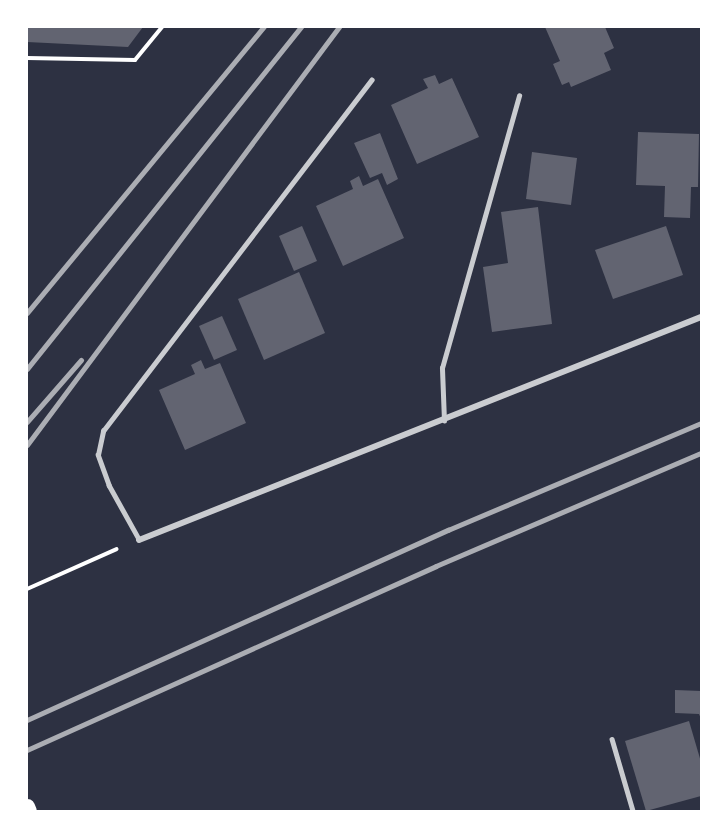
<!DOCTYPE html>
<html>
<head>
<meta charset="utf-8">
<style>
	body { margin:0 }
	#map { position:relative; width:728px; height:838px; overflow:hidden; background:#2d3142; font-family:Lato,sans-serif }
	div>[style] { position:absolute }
	.building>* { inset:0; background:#626471 }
	.path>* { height:4px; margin:-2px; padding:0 2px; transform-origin:2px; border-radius:2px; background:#fff }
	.service>* { height:4.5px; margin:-2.25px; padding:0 2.25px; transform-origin:2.25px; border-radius:2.25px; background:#caccd0 }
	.minor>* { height:6px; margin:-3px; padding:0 3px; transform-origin:3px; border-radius:3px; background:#caccd0 }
	.primary>* { height:15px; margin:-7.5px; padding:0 7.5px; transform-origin:7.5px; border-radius:7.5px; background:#fff }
	.rail>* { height:4.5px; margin:-2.25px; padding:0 2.25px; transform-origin:2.25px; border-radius:2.25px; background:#abadb3 }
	span { translate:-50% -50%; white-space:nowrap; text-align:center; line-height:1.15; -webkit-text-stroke:4.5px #fff; paint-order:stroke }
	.frame { position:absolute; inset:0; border:28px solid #fff; pointer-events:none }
</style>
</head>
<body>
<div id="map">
	<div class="building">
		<div style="clip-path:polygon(27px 27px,143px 27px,128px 47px,27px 42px)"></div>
		<div style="clip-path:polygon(545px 27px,605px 27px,614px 48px,604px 53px,611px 70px,571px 87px,569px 82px,562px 85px,553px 64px,560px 61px)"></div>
		<div style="clip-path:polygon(435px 75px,439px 84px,452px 78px,479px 137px,417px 164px,391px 105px,428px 88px,423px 79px)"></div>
		<div style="clip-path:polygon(638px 132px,699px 134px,698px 187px,691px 187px,690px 218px,664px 217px,665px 186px,636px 185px)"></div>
		<div style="clip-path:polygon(380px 133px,398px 179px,387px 185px,382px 173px,370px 178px,354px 143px)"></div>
		<div style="clip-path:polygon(532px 152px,577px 158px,571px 205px,526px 199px)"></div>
		<div style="clip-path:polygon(359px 176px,363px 186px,378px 179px,404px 238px,343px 266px,316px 206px,353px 189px,350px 181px)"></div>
		<div style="clip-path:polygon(538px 207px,552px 324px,492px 332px,483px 267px,508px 263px,501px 212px)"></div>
		<div style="clip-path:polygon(302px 226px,317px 261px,294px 271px,279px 236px)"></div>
		<div style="clip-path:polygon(666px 226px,683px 275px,613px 299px,595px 250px)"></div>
		<div style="clip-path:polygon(299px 272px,325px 333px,264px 360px,238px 299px)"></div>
		<div style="clip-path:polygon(222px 316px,237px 350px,214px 360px,199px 326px)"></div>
		<div style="clip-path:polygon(201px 360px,205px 369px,220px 363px,246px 423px,185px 450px,159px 390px,195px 374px,191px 365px)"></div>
		<div style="clip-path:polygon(675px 690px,701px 691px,701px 719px,699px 714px,675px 713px)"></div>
		<div style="clip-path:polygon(689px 721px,701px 762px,701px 796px,646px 811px,625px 741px)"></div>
	</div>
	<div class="path">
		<div style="left:27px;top:58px;width:108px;rotate:1.1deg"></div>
		<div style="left:135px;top:60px;width:43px;rotate:-50.7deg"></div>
		<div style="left:27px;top:589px;width:98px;rotate:-24deg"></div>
	</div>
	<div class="service">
		<div style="left:444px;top:421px;width:53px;rotate:-92.2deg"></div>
		<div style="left:442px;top:368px;width:283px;rotate:-74.2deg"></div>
		<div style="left:139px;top:540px;width:62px;rotate:-119.1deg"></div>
		<div style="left:109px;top:486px;width:33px;rotate:-110deg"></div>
		<div style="left:98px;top:455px;width:25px;rotate:-78deg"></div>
		<div style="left:103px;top:431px;width:442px;rotate:-52.6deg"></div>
		<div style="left:612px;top:739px;width:75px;rotate:73.7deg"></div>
	</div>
	<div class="minor">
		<div style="left:139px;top:540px;width:605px;rotate:-21.64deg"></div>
	</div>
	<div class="primary">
		<div style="left:27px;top:806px;width:5px;rotate:68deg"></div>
	</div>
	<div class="rail">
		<div style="left:27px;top:313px;width:371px;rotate:-50.4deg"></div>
		<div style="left:27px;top:369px;width:438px;rotate:-51.3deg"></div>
		<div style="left:27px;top:422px;width:82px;rotate:-48.9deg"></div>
		<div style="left:27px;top:445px;width:522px;rotate:-53.26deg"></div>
		<div style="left:27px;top:720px;width:462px;rotate:-24.3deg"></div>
		<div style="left:448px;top:530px;width:275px;rotate:-22.9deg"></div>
		<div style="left:27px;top:750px;width:448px;rotate:-24.2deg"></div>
		<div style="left:436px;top:566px;width:288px;rotate:-23.1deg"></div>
	</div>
	<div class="frame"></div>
</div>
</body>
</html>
